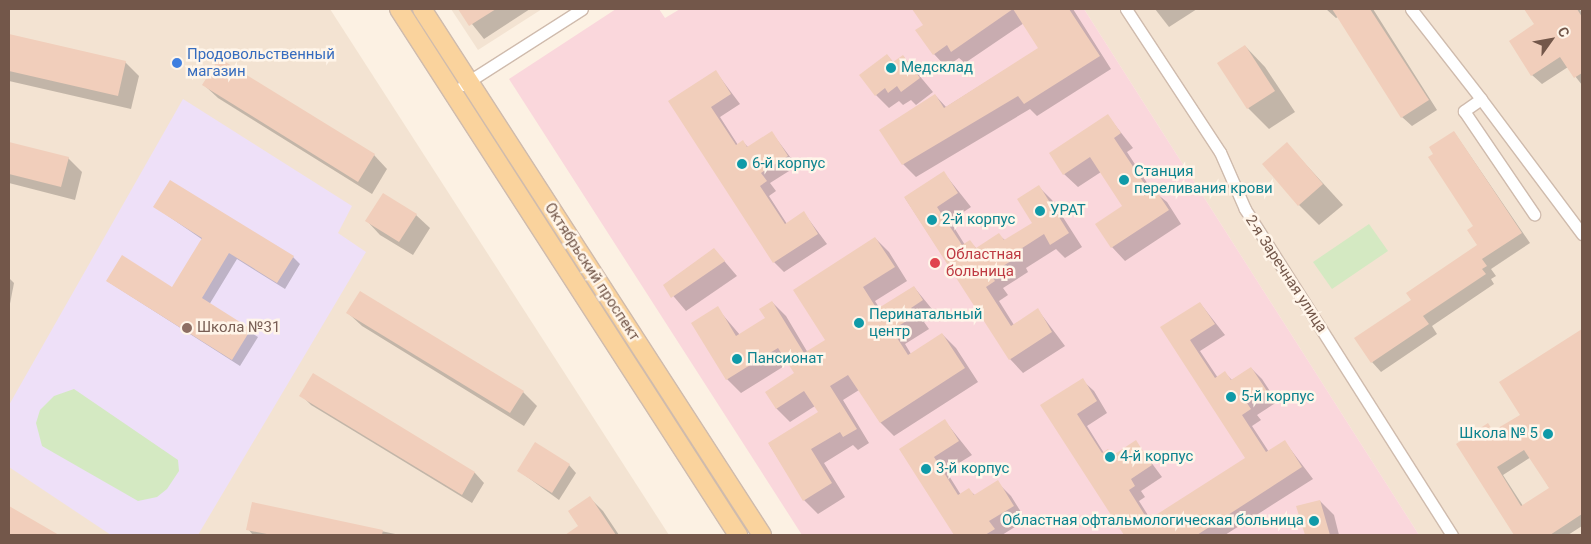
<!DOCTYPE html>
<html>
<head>
<meta charset="utf-8">
<style>
	body { margin:0 }
	#map { position:relative; width:1591px; height:544px; overflow:hidden; background:#fcf1e3; font-family:Roboto,sans-serif }
	div>[style] { position:absolute }
	.residential>* { inset:0; background:#f3e3d2 }
	.education>* { inset:0; background:#eee0f8 }
	.medical>* { inset:0; background:#fad7dc }
	.green>* { inset:0; background:#d4e9c2 }
	.shadow>* { inset:0; background:#0003 }
	.building>* { inset:0; background:#f1cebb }
	.roads { filter:drop-shadow(1px 0 #cfbbad) drop-shadow(-1px 0 #cfbbad) drop-shadow(0 1px #cfbbad) drop-shadow(0 -1px #cfbbad) }
	.minor>* { height:11px; margin:-5.5px; padding:0 5.5px; transform-origin:5.5px; border-radius:5.5px; background:#fff }
	.primary>* { height:18px; margin:-9px; padding:0 9px; transform-origin:9px; border-radius:9px; background:#fad39d }
	.dots>* { width:14px; height:14px; translate:-50% -50%; box-sizing:border-box; border:2px solid #fff5e9; border-radius:50% }
	span { translate:-50% -50%; white-space:nowrap; text-align:center; line-height:1.15; -webkit-text-stroke:5px #fff5e9; paint-order:stroke }
	.shop-label { font-size:15px; color:#366cbe }
	.left { translate:0 -50%; text-align:left }
	.culture-label { font-size:15px; color:#0d838f }
	.right { translate:-100% -50%; text-align:right }
	.health-label { font-size:15px; color:#be3a42 }
	.street-label { font-size:15px; color:#73574a }
	.education-label { font-size:15px; color:#785e54 }
	.frame { position:absolute; inset:0; border:10px solid #73574a; pointer-events:none }
	.north { position:absolute; left:1526px; top:15px; width:50px; height:50px; -webkit-text-stroke:4px #fff5e9; paint-order:stroke; rotate:58deg; font-size:14px; font-weight:700; line-height:20px; text-align:center; color:#73574a }
	.north::after { content:''; display:block; margin:auto; width:18px; height:22px; background:#73574a; clip-path:polygon(50% 0,100% 100%,50% 72%,0 100%) }
</style>
</head>
<body>
<div id="map">
	<div class="residential">
		<div style="clip-path:polygon(9px 9px,330px 9px,669px 535px,9px 535px)"></div>
		<div style="clip-path:polygon(451px 9px,542px 9px,478px 50px)"></div>
		<div style="clip-path:polygon(1084px 9px,1582px 9px,1582px 535px,1419px 535px)"></div>
	</div>
	<div class="education">
		<div style="clip-path:polygon(183px 99px,352px 206px,338px 233px,366px 252px,198px 535px,111px 535px,9px 467px,9px 405px)"></div>
	</div>
	<div class="medical">
		<div style="clip-path:polygon(616px 9px,659px 9px,665px 18px,680px 9px,1084px 9px,1419px 535px,802px 535px,509px 79px)"></div>
	</div>
	<div class="green">
		<div style="clip-path:polygon(1369px 224px,1388px 251px,1332px 289px,1313px 262px)"></div>
		<div style="clip-path:polygon(74px 389px,178px 460px,179px 471px,167px 489px,157px 497px,138px 501px,42px 446px,36px 423px,40px 410px,54px 396px)"></div>
	</div>
	<div class="shadow">
		<div style="clip-path:polygon(460px 9px,530px 9px,484px 39px)"></div>
		<div style="clip-path:polygon(913px 9px,1073px 9px,1111px 69px,1037px 116px,1030px 109px,916px 177px,903px 164px,881px 130px,935px 95px,946px 107px,1040px 48px,1024px 23px,965px 63px,959px 58px,946px 67px,934px 54px,924px 25px)"></div>
		<div style="clip-path:polygon(1155px 9px,1197px 9px,1169px 27px)"></div>
		<div style="clip-path:polygon(1326px 9px,1373px 9px,1437px 110px,1412px 126px,1402px 117px,1338px 17px,1336px 18px)"></div>
		<div style="clip-path:polygon(1526px 9px,1579px 9px,1582px 13px,1582px 85px,1568px 67px,1542px 84px,1532px 75px,1536px 24px)"></div>
		<div style="clip-path:polygon(9px 35px,125px 62px,139px 76px,131px 109px,9px 81px)"></div>
		<div style="clip-path:polygon(1245px 46px,1265px 67px,1295px 112px,1269px 129px,1248px 108px,1219px 64px)"></div>
		<div style="clip-path:polygon(887px 55px,894px 63px,903px 56px,933px 92px,916px 105px,911px 100px,903px 105px,899px 101px,889px 108px,876px 95px)"></div>
		<div style="clip-path:polygon(716px 72px,740px 104px,720px 117px,738px 145px,743px 142px,749px 148px,772px 133px,797px 166px,770px 183px,776px 191px,769px 196px,787px 224px,804px 213px,827px 244px,784px 272px,774px 262px,670px 101px)"></div>
		<div style="clip-path:polygon(204px 85px,374px 155px,387px 169px,372px 194px,218px 98px)"></div>
		<div style="clip-path:polygon(1108px 116px,1133px 148px,1127px 152px,1151px 189px,1167px 202px,1181px 224px,1125px 261px,1112px 247px,1124px 207px,1101px 172px,1078px 187px,1064px 174px)"></div>
		<div style="clip-path:polygon(1454px 132px,1530px 243px,1491px 269px,1496px 276px,1491px 279px,1494px 284px,1432px 326px,1437px 334px,1381px 372px,1372px 362px,1413px 300px,1479px 245px,1475px 227px,1435px 154px)"></div>
		<div style="clip-path:polygon(9px 143px,68px 158px,82px 172px,75px 200px,9px 183px)"></div>
		<div style="clip-path:polygon(1287px 144px,1343px 205px,1319px 225px,1299px 205px)"></div>
		<div style="clip-path:polygon(944px 173px,971px 207px,950px 221px,965px 245px,970px 242px,977px 249px,999px 235px,1006px 241px,1034px 223px,1038px 186px,1052px 200px,1082px 247px,1065px 258px,1056px 249px,1026px 268px,1028px 272px,1003px 288px,1008px 295px,999px 301px,1014px 325px,1038px 310px,1065px 346px,1023px 373px,1010px 359px,905px 198px)"></div>
		<div style="clip-path:polygon(155px 207px,293px 257px,300px 264px,285px 289px,237px 259px,209px 305px,258px 337px,240px 366px,107px 281px,173px 288px,203px 240px)"></div>
		<div style="clip-path:polygon(416px 215px,430px 228px,413px 255px,380px 235px,367px 221px)"></div>
		<div style="clip-path:polygon(875px 238px,889px 252px,907px 281px,875px 301px,880px 309px,914px 287px,936px 314px,924px 322px,929px 329px,905px 344px,911px 354px,942px 334px,956px 348px,978px 382px,894px 436px,880px 422px,859px 390px,843px 400px,869px 443px,858px 450px,853px 445px,824px 463px,845px 497px,818px 514px,804px 500px,769px 444px,820px 413px,815px 406px,790px 422px,776px 408px,796px 374px,789px 363px,741px 393px,727px 379px,717px 308px,740px 335px,767px 319px,772px 302px,786px 316px,808px 353px,827px 341px)"></div>
		<div style="clip-path:polygon(714px 249px,737px 276px,686px 311px,664px 285px)"></div>
		<div style="clip-path:polygon(9px 278px,14px 283px,9px 309px)"></div>
		<div style="clip-path:polygon(1200px 303px,1225px 335px,1200px 351px,1218px 378px,1225px 373px,1232px 380px,1251px 368px,1262px 379px,1277px 402px,1257px 415px,1261px 420px,1252px 426px,1269px 452px,1285px 442px,1313px 479px,1225px 535px,1125px 535px,1042px 406px,1082px 380px,1094px 391px,1107px 413px,1087px 426px,1104px 453px,1108px 451px,1113px 456px,1136px 442px,1162px 477px,1141px 491px,1145px 497px,1139px 501px,1151px 520px,1247px 458px,1162px 328px)"></div>
		<div style="clip-path:polygon(348px 313px,523px 392px,537px 406px,524px 426px,362px 326px)"></div>
		<div style="clip-path:polygon(evenodd,1580px 332px,1582px 526px,1568px 535px,1515px 535px,1457px 444px,1488px 425px,1494px 432px,1521px 415px,1580px 332px,1531px 457px,1550px 489px,1523px 506px,1503px 475px,1531px 457px)"></div>
		<div style="clip-path:polygon(313px 375px,475px 473px,484px 483px,472px 503px,311px 405px,301px 395px)"></div>
		<div style="clip-path:polygon(945px 421px,972px 455px,946px 471px,961px 495px,969px 490px,976px 496px,997px 482px,1011px 496px,1026px 520px,1002px 535px,955px 535px,901px 449px)"></div>
		<div style="clip-path:polygon(569px 465px,576px 473px,559px 500px,519px 471px)"></div>
		<div style="clip-path:polygon(590px 498px,603px 511px,619px 535px,567px 535px,580px 527px)"></div>
		<div style="clip-path:polygon(1320px 501px,1334px 515px,1339px 535px,1307px 535px,1298px 507px)"></div>
		<div style="clip-path:polygon(253px 504px,400px 535px,253px 535px,248px 529px)"></div>
		<div style="clip-path:polygon(9px 508px,56px 535px,9px 535px)"></div>
	</div>
	<div class="building">
		<div style="clip-path:polygon(458px 9px,496px 9px,469px 26px)"></div>
		<div style="clip-path:polygon(912px 9px,1069px 9px,1100px 56px,1024px 104px,1018px 96px,902px 165px,879px 130px,935px 94px,944px 108px,1038px 48px,1013px 9px,951px 52px,947px 45px,933px 55px,915px 30px,923px 25px)"></div>
		<div style="clip-path:polygon(1332px 9px,1370px 9px,1429px 100px,1401px 118px)"></div>
		<div style="clip-path:polygon(1524px 9px,1577px 9px,1582px 17px,1582px 73px,1574px 78px,1560px 57px,1531px 76px,1509px 41px,1534px 24px)"></div>
		<div style="clip-path:polygon(9px 34px,126px 61px,118px 96px,9px 71px)"></div>
		<div style="clip-path:polygon(1245px 45px,1275px 91px,1247px 109px,1217px 63px)"></div>
		<div style="clip-path:polygon(887px 54px,893px 62px,903px 55px,920px 78px,901px 92px,897px 86px,888px 93px,885px 88px,875px 96px,859px 75px)"></div>
		<div style="clip-path:polygon(219px 58px,375px 154px,358px 182px,202px 85px)"></div>
		<div style="clip-path:polygon(716px 70px,731px 94px,711px 107px,736px 145px,743px 140px,747px 147px,772px 131px,788px 156px,761px 173px,767px 181px,760px 186px,785px 224px,804px 211px,818px 234px,773px 263px,668px 101px)"></div>
		<div style="clip-path:polygon(1108px 114px,1121px 133px,1114px 138px,1148px 189px,1153px 186px,1169px 210px,1111px 248px,1095px 224px,1122px 206px,1090px 157px,1063px 175px,1049px 153px)"></div>
		<div style="clip-path:polygon(1454px 131px,1522px 233px,1482px 259px,1487px 266px,1482px 269px,1486px 274px,1423px 316px,1429px 324px,1371px 363px,1354px 338px,1411px 300px,1406px 293px,1477px 245px,1467px 230px,1473px 226px,1428px 157px,1433px 154px,1429px 147px)"></div>
		<div style="clip-path:polygon(9px 142px,69px 157px,61px 187px,9px 174px)"></div>
		<div style="clip-path:polygon(1287px 142px,1323px 184px,1298px 206px,1262px 164px)"></div>
		<div style="clip-path:polygon(944px 171px,958px 193px,937px 207px,962px 245px,970px 240px,976px 248px,999px 233px,1004px 240px,1032px 223px,1017px 199px,1039px 185px,1069px 233px,1050px 245px,1044px 234px,1013px 254px,1016px 258px,990px 274px,995px 281px,986px 287px,1011px 326px,1038px 308px,1052px 332px,1009px 360px,904px 197px)"></div>
		<div style="clip-path:polygon(170px 180px,294px 256px,277px 283px,229px 253px,202px 298px,251px 329px,232px 360px,106px 281px,122px 255px,172px 287px,202px 238px,153px 207px)"></div>
		<div style="clip-path:polygon(383px 193px,417px 214px,399px 242px,365px 221px)"></div>
		<div style="clip-path:polygon(875px 237px,895px 267px,863px 287px,877px 309px,914px 286px,923px 300px,911px 308px,916px 315px,892px 330px,908px 355px,942px 333px,965px 368px,880px 423px,848px 375px,830px 386px,857px 429px,843px 437px,840px 432px,811px 449px,832px 483px,803px 501px,768px 443px,818px 412px,804px 391px,776px 409px,765px 392px,794px 373px,778px 348px,726px 380px,691px 323px,718px 306px,736px 336px,765px 318px,759px 309px,772px 301px,804px 353px,825px 340px,793px 290px)"></div>
		<div style="clip-path:polygon(714px 248px,725px 261px,671px 298px,663px 285px)"></div>
		<div style="clip-path:polygon(360px 291px,524px 391px,510px 413px,346px 313px)"></div>
		<div style="clip-path:polygon(1200px 302px,1215px 324px,1190px 340px,1215px 378px,1225px 371px,1231px 380px,1251px 367px,1267px 391px,1247px 403px,1251px 409px,1242px 415px,1266px 452px,1285px 440px,1302px 467px,1197px 535px,1124px 535px,1040px 405px,1083px 378px,1097px 401px,1077px 414px,1102px 453px,1108px 449px,1112px 456px,1136px 440px,1152px 465px,1131px 479px,1135px 486px,1129px 490px,1148px 520px,1245px 458px,1160px 327px)"></div>
		<div style="clip-path:polygon(evenodd,1582px 329px,1582px 514px,1550px 535px,1514px 535px,1456px 444px,1488px 423px,1493px 431px,1520px 415px,1499px 382px,1582px 329px,1524px 450px,1549px 488px,1521px 506px,1497px 467px,1524px 450px)"></div>
		<div style="clip-path:polygon(313px 373px,475px 472px,462px 495px,299px 396px)"></div>
		<div style="clip-path:polygon(945px 419px,959px 441px,934px 457px,958px 495px,969px 488px,974px 495px,998px 480px,1014px 506px,989px 521px,995px 529px,985px 535px,954px 535px,899px 449px)"></div>
		<div style="clip-path:polygon(535px 442px,570px 464px,552px 493px,517px 471px)"></div>
		<div style="clip-path:polygon(590px 496px,616px 535px,565px 535px,578px 526px,568px 511px)"></div>
		<div style="clip-path:polygon(1320px 500px,1330px 535px,1305px 535px,1296px 506px)"></div>
		<div style="clip-path:polygon(252px 502px,383px 530px,382px 535px,272px 535px,246px 530px)"></div>
		<div style="clip-path:polygon(9px 506px,59px 535px,9px 535px)"></div>
	</div>
	<div class="roads">
		<div class="minor">
			<div style="left:1126px;top:9px;width:171px;rotate:56.7deg"></div>
			<div style="left:1220px;top:152px;width:62px;rotate:66.3deg"></div>
			<div style="left:1245px;top:209px;width:386px;rotate:57.6deg"></div>
			<div style="left:1411px;top:9px;width:114px;rotate:52.1deg"></div>
			<div style="left:1481px;top:99px;width:21px;rotate:145deg"></div>
			<div style="left:1464px;top:111px;width:125px;rotate:55.8deg"></div>
			<div style="left:463px;top:85px;width:141px;rotate:-32.6deg"></div>
			<div style="left:1481px;top:99px;width:169px;rotate:53.2deg"></div>
		</div>
		<div class="primary">
			<div style="left:399px;top:9px;width:626px;rotate:57.2deg"></div>
			<div style="left:422px;top:9px;width:626px;rotate:57.12deg"></div>
		</div>
	</div>
	<div class="dots">
		<div style="left:177px;top:63px;background:#3f7fe0"></div>
		<div style="left:891px;top:68px;background:#0f9aa8"></div>
		<div style="left:742px;top:164px;background:#0f9aa8"></div>
		<div style="left:1124px;top:180px;background:#0f9aa8"></div>
		<div style="left:1040px;top:211px;background:#0f9aa8"></div>
		<div style="left:932px;top:220px;background:#0f9aa8"></div>
		<div style="left:935px;top:263px;background:#e0444e"></div>
		<div style="left:859px;top:323px;background:#0f9aa8"></div>
		<div style="left:187px;top:328px;background:#8d6e63"></div>
		<div style="left:737px;top:359px;background:#0f9aa8"></div>
		<div style="left:1231px;top:397px;background:#0f9aa8"></div>
		<div style="left:1548px;top:434px;background:#0f9aa8"></div>
		<div style="left:1110px;top:457px;background:#0f9aa8"></div>
		<div style="left:926px;top:469px;background:#0f9aa8"></div>
		<div style="left:1314px;top:521px;background:#0f9aa8"></div>
	</div>
	<div class="shop-label">
		<span class="left" style="left:187px;top:63px">Продовольственный<br>магазин</span>
	</div>
	<div class="culture-label">
		<span class="left" style="left:901px;top:68px">Медсклад</span>
		<span class="left" style="left:752px;top:164px">6-й корпус</span>
		<span class="left" style="left:1134px;top:180px">Станция<br>переливания крови</span>
		<span class="left" style="left:1050px;top:211px">УРАТ</span>
		<span class="left" style="left:942px;top:220px">2-й корпус</span>
		<span class="left" style="left:869px;top:323px">Перинатальный<br>центр</span>
		<span class="left" style="left:747px;top:359px">Пансионат</span>
		<span class="left" style="left:1241px;top:397px">5-й корпус</span>
		<span class="right" style="left:1538px;top:434px">Школа № 5</span>
		<span class="left" style="left:1120px;top:457px">4-й корпус</span>
		<span class="left" style="left:936px;top:469px">3-й корпус</span>
		<span class="right" style="left:1304px;top:521px">Областная офтальмологическая больница</span>
	</div>
	<div class="health-label">
		<span class="left" style="left:946px;top:263px">Областная<br>больница</span>
	</div>
	<div class="street-label">
		<span style="left:592px;top:272px;rotate:57deg">Октябрьский проспект</span>
		<span style="left:1286px;top:274px;rotate:57deg">2-я Заречная улица</span>
	</div>
	<div class="education-label">
		<span class="left" style="left:197px;top:328px">Школа №31</span>
	</div>
	<div class="frame"></div>
	<div class="north">С</div>
</div>
</body>
</html>
